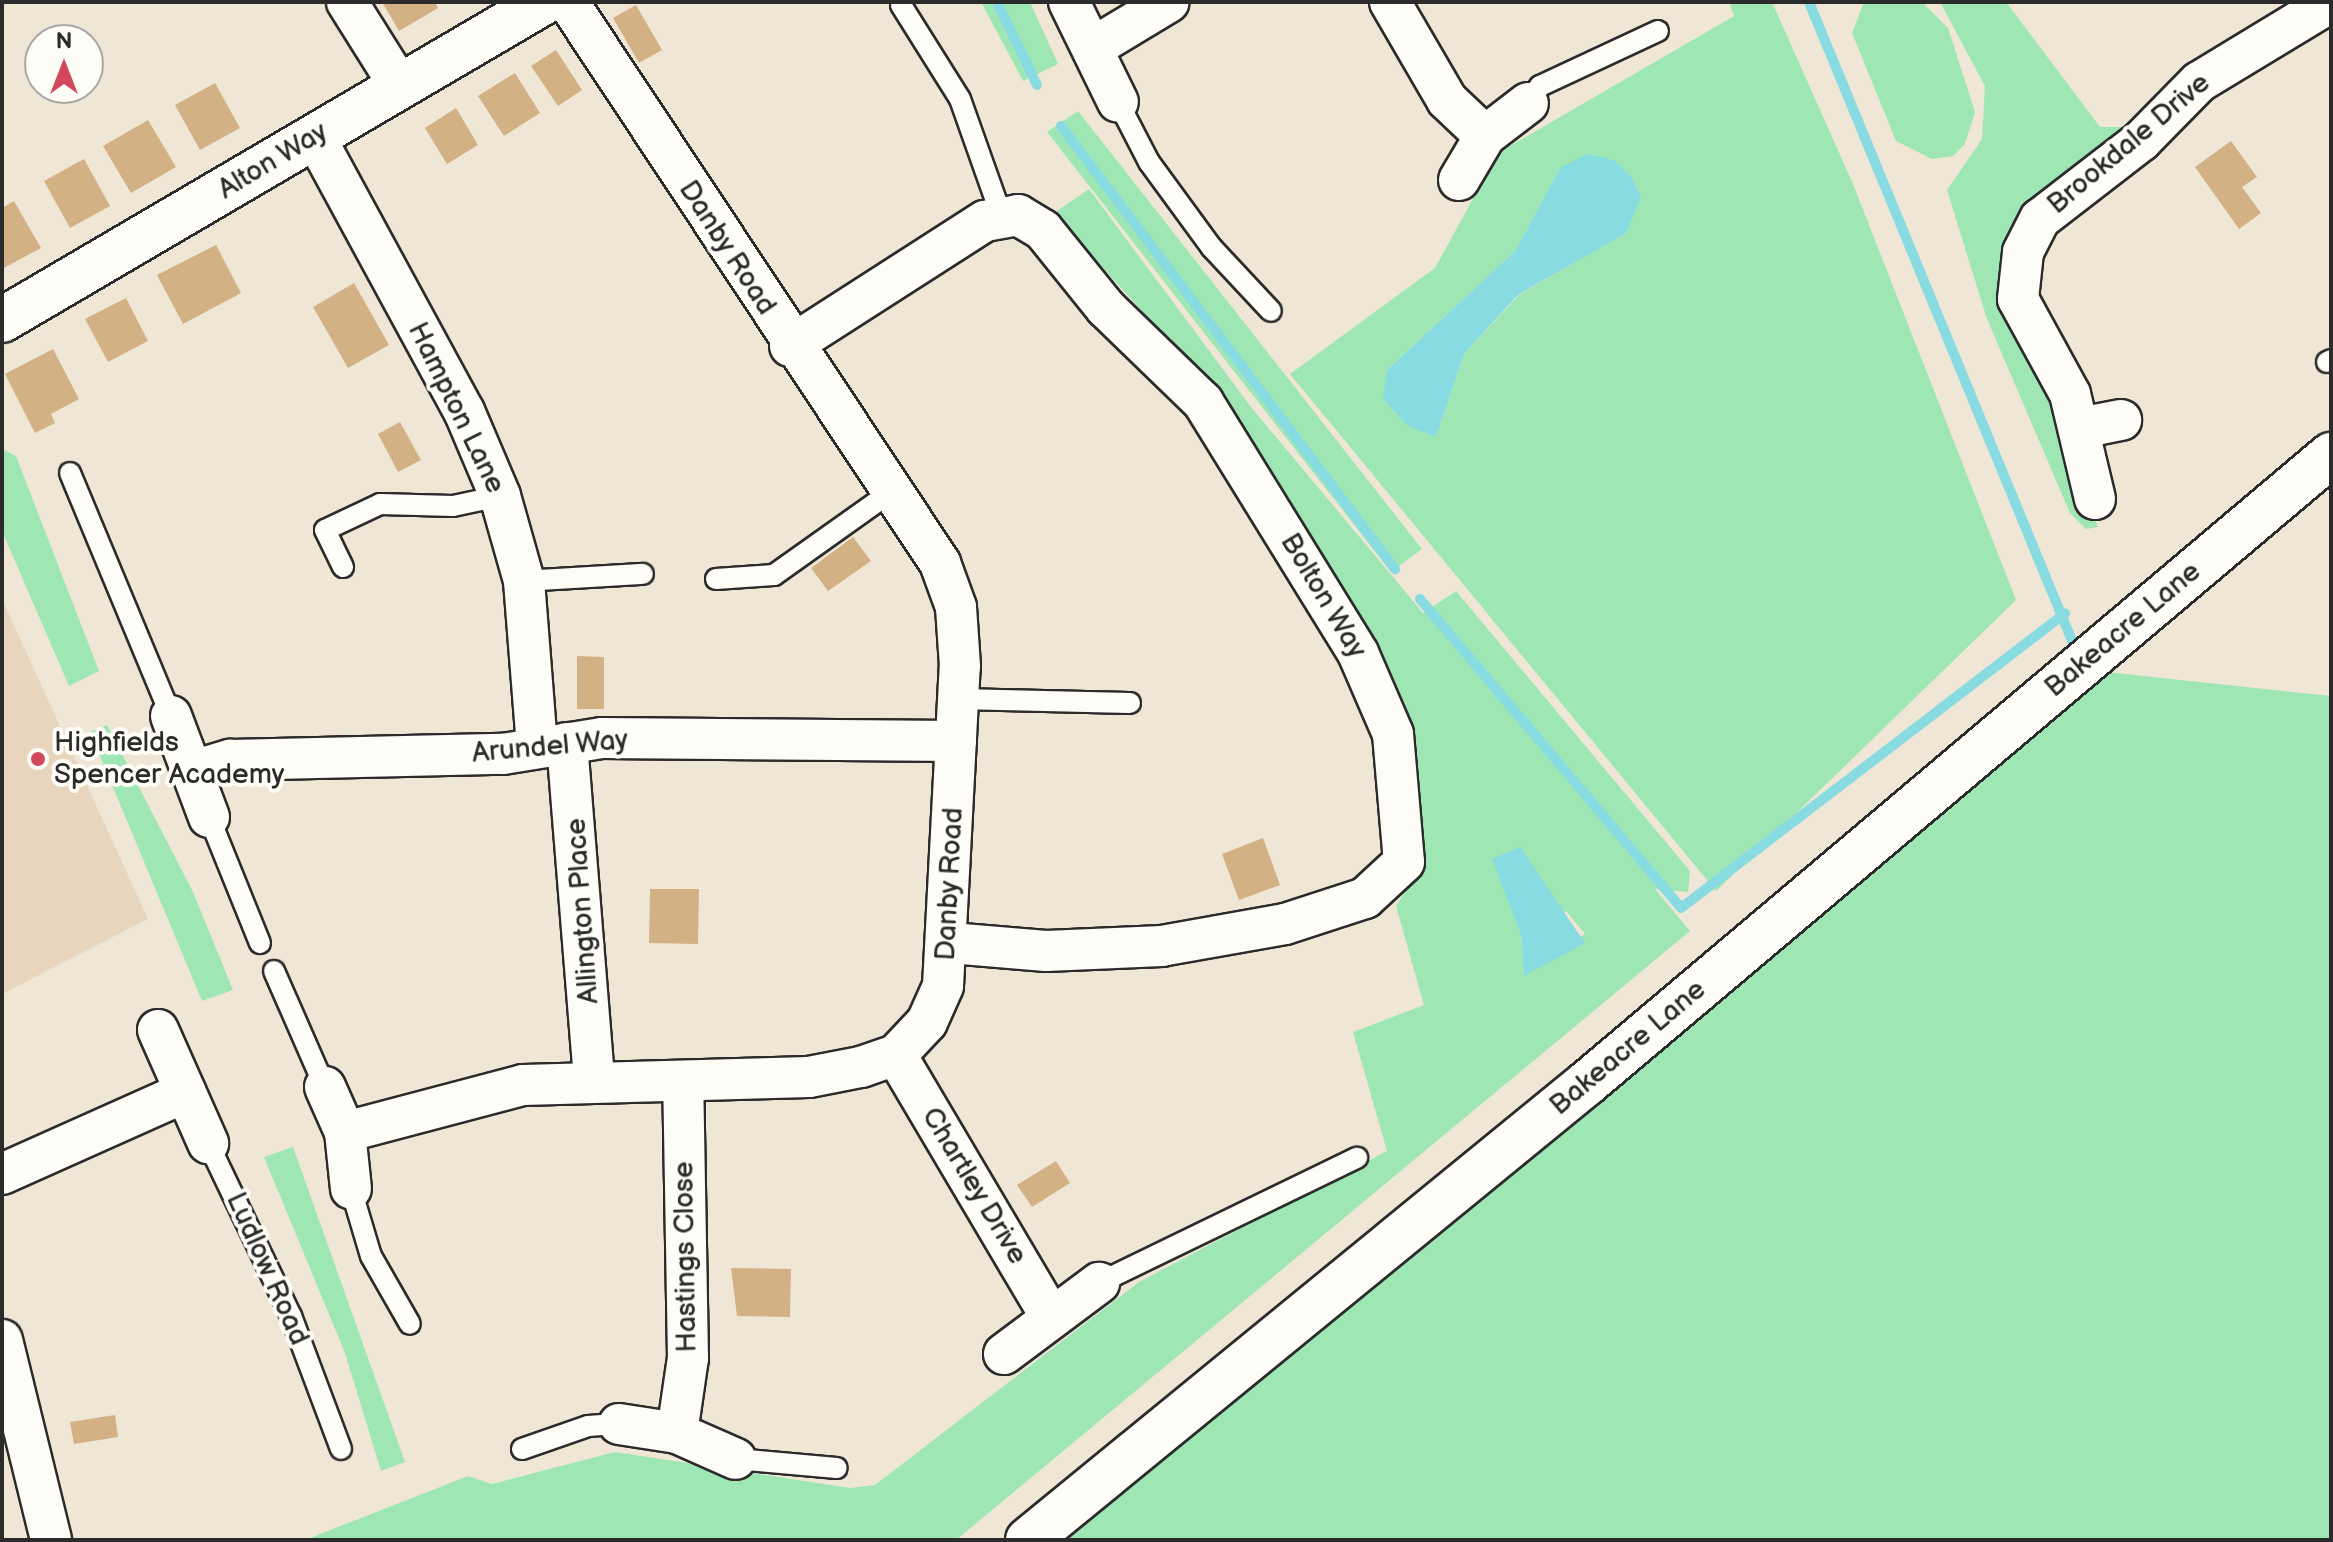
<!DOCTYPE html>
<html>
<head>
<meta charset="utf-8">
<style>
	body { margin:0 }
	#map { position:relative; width:2333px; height:1542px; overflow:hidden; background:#f0e6d5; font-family:"Balsamiq Sans",sans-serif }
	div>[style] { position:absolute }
	.built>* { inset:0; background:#e7d6bd }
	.green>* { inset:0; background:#9ee7b5 }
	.water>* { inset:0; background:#89dbe2 }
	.stream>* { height:10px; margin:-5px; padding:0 5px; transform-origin:5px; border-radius:5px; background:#89dbe2 }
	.building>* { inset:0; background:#d2b185 }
	.roads { filter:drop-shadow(2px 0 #2b2b2b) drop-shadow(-2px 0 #2b2b2b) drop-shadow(0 2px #2b2b2b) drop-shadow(0 -2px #2b2b2b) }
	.lane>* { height:20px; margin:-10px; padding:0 10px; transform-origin:10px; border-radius:10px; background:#fdfcf7 }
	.street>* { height:40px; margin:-20px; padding:0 20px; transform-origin:20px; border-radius:20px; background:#fdfcf7 }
	.secondary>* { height:44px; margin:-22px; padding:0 22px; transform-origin:22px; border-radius:22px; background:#fdfcf7 }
	.dots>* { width:22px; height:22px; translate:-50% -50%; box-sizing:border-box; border:4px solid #fdfcf7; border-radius:50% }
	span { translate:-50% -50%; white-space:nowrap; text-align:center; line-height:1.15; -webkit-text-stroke:8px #fdfcf7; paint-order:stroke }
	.street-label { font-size:28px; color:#2b2b2b }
	.poi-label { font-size:28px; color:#2b2b2b }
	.left { translate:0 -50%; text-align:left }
	.frame { position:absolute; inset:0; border:4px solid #2b2b2b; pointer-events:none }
	.north { position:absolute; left:24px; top:24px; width:80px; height:80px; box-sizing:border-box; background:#fdfcf7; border:2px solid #a9a8a5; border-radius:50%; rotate:0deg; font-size:22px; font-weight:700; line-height:32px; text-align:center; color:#2b2b2b }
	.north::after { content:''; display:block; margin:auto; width:28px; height:36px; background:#d1495b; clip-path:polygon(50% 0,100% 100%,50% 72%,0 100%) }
</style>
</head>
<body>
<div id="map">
	<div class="built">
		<div style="clip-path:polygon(2px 599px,148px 919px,2px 994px)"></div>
	</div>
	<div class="green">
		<div style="clip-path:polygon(981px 2px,1030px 2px,1058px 64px,1023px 81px)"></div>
		<div style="clip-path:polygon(evenodd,1729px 2px,1772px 2px,1853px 184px,2016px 600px,1716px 891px,1290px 374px,1435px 268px,1498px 153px,1734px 16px,1729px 2px,1560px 168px,1626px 232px,1519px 295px,1464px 354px,1436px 437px,1387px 370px,1515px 251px,1560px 168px)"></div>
		<div style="clip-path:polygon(1864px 2px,1922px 2px,1948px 28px,1975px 112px,1965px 144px,1953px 156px,1932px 159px,1896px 141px,1852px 33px)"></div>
		<div style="clip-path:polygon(1940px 2px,2006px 2px,2100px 127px,2128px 127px,2027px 214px,2041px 373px,2098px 527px,2086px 529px,2070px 513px,1987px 319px,1947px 190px,1982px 139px,1985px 86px)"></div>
		<div style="clip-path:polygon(1078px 111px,1422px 549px,1391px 572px,1047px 132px)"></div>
		<div style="clip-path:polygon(evenodd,1089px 189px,1251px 407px,1423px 613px,1456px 591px,1690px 871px,1688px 892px,1655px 889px,1690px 931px,956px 1540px,305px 1540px,468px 1476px,492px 1484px,615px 1452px,850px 1488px,875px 1485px,1139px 1282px,1387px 1151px,1353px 1032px,1424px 1005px,1396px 906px,1423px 865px,1408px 723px,1385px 662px,1219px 397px,1054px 213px,1089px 189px,1566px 911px,1585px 934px,1524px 975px,1521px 935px,1566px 911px)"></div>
		<div style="clip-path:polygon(2px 449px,16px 456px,99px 671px,69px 686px,2px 531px)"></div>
		<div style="clip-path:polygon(2106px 672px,2331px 696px,2331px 1540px,1032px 1540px)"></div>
		<div style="clip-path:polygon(107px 725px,193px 892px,233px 990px,202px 1001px,90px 732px)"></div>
		<div style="clip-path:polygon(293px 1147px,405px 1462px,381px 1471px,345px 1353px,264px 1157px)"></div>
	</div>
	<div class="water">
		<div style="clip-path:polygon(1587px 154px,1614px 160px,1631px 177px,1641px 197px,1626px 233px,1518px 295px,1464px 354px,1436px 437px,1408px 426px,1383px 399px,1387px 370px,1515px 251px,1560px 168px)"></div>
		<div style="clip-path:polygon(1520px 847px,1585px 943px,1524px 976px,1521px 935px,1492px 859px)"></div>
	</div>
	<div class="stream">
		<div style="left:997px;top:2px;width:92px;rotate:64.3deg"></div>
		<div style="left:1809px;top:2px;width:699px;rotate:67.62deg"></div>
		<div style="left:1061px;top:126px;width:555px;rotate:52.99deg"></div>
		<div style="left:1420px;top:599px;width:404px;rotate:49.8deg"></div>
		<div style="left:1681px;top:908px;width:484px;rotate:-37.5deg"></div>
	</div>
	<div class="building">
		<div style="clip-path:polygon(382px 2px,435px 2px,438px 8px,399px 31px)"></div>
		<div style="clip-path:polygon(636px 5px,662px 50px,639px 63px,613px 18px)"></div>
		<div style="clip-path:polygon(556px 50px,582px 90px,558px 106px,531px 66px)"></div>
		<div style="clip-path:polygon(515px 73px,540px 113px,504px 136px,478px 96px)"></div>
		<div style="clip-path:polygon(215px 83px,240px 128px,200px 150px,175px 105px)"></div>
		<div style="clip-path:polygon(456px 108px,478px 145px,447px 164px,425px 128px)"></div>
		<div style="clip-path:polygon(148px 120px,176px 167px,131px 193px,103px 146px)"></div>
		<div style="clip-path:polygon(2231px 141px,2257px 177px,2242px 187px,2261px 213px,2239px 229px,2195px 167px)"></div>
		<div style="clip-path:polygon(84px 159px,110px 206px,70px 228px,44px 181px)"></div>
		<div style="clip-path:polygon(14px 201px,41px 248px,2px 269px,2px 208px)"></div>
		<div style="clip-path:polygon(216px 245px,241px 293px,183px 324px,157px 275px)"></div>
		<div style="clip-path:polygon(354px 283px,389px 345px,348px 368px,313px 307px)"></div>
		<div style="clip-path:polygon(126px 298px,148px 341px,108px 362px,85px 319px)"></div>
		<div style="clip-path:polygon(53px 349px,79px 399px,51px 414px,55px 423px,35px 433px,5px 374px)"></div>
		<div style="clip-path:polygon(400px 422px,421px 460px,398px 472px,378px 434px)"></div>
		<div style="clip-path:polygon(853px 537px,871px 561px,828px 591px,811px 568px)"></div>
		<div style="clip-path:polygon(577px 656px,604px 657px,604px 709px,577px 709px)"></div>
		<div style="clip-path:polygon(1263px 838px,1280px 885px,1239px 900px,1222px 854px)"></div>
		<div style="clip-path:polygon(650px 889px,699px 889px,698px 944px,649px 943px)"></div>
		<div style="clip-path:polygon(1056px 1161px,1070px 1183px,1032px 1207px,1017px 1185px)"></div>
		<div style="clip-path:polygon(731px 1268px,791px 1269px,790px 1317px,737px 1316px)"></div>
		<div style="clip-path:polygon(115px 1415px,118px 1437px,74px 1444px,70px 1422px)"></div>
	</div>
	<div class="roads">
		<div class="lane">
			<div style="left:901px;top:5px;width:111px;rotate:57.9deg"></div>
			<div style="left:960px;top:99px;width:123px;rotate:70.5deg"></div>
			<div style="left:1118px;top:102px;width:68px;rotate:62.7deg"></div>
			<div style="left:1149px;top:162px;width:107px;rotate:53.8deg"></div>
			<div style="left:1212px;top:248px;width:86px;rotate:46.9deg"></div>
			<div style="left:1528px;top:103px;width:21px;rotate:-55deg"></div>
			<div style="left:1540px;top:86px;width:130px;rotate:-25deg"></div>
			<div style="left:2327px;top:362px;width:4px;rotate:-27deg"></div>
			<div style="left:70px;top:473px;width:263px;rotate:67.4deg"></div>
			<div style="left:343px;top:567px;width:41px;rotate:-115.9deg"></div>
			<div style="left:325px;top:530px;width:61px;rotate:-25.3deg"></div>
			<div style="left:380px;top:504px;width:73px;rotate:1.6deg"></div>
			<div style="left:453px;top:506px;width:48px;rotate:-12deg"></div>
			<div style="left:716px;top:579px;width:58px;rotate:-3.9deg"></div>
			<div style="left:774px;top:575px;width:143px;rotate:-35.4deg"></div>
			<div style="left:524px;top:581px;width:119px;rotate:-3.4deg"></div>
			<div style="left:958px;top:699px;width:172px;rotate:1.3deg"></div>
			<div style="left:209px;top:817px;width:136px;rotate:68deg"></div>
			<div style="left:274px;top:971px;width:127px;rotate:66.3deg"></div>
			<div style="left:208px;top:1143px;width:192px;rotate:64.4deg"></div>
			<div style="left:291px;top:1316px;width:142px;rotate:69.4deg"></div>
			<div style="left:351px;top:1189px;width:70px;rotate:73.4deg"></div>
			<div style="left:371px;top:1256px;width:78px;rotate:60.2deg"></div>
			<div style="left:1099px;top:1283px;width:287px;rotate:-25.9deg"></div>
			<div style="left:522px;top:1449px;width:70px;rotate:-19.2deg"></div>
			<div style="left:588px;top:1426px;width:31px;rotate:-4deg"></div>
			<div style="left:736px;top:1459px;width:101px;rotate:5.1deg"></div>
		</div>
		<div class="street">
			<div style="left:347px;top:2px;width:98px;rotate:57.9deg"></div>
			<div style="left:1069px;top:2px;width:111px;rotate:63.9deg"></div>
			<div style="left:1390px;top:2px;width:113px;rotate:59.8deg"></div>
			<div style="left:1447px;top:100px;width:52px;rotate:43.5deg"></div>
			<div style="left:1094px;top:47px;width:87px;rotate:-31deg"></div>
			<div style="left:315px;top:137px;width:312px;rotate:61.5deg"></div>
			<div style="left:464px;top:411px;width:92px;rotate:67deg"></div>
			<div style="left:500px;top:496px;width:88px;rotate:74.2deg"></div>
			<div style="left:524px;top:581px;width:167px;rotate:85.5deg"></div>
			<div style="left:1459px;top:180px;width:51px;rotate:-59.4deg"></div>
			<div style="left:1485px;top:136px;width:54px;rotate:-37.5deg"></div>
			<div style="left:790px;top:346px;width:232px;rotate:-32.7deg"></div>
			<div style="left:985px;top:221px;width:34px;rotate:-10deg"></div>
			<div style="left:1018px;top:215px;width:29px;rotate:31deg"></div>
			<div style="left:1043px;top:230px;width:100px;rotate:51.1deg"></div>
			<div style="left:1106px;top:308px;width:135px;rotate:44.1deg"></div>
			<div style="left:1203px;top:402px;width:295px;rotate:58.3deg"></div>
			<div style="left:1358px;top:653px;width:88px;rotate:66.6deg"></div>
			<div style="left:1393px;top:734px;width:128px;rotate:85.1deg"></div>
			<div style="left:1404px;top:862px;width:53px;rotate:137.3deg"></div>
			<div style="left:1365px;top:898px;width:84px;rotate:162deg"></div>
			<div style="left:1285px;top:924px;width:125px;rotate:169.9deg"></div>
			<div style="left:1162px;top:946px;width:116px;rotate:177.5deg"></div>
			<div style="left:1046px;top:951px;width:96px;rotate:-175.2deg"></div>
			<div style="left:2080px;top:428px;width:42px;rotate:-11deg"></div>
			<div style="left:2095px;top:499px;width:108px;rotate:-103.4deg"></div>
			<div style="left:2070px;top:394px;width:108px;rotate:-118.7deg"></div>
			<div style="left:2018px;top:299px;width:47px;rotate:-83.9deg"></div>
			<div style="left:2023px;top:252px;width:37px;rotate:-63deg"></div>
			<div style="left:2040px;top:219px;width:128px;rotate:-37.7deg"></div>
			<div style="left:2141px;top:141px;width:83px;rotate:-45.5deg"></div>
			<div style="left:2199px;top:82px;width:154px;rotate:-31.2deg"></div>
			<div style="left:171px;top:716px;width:108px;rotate:69.4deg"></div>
			<div style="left:567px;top:743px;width:338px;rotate:85.4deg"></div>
			<div style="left:193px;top:771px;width:39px;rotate:-17deg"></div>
			<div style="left:230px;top:760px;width:273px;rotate:-1.3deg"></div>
			<div style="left:503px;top:754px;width:100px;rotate:-9.2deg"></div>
			<div style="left:602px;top:738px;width:354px;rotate:0.5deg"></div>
			<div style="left:158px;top:1030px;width:124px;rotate:66.1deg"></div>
			<div style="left:896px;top:1055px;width:304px;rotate:59.4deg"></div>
			<div style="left:325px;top:1087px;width:49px;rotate:66deg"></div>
			<div style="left:345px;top:1132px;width:57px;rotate:84deg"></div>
			<div style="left:345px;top:1132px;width:184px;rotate:-14.8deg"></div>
			<div style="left:523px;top:1085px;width:286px;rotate:-1.6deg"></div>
			<div style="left:809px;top:1077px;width:53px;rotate:-10.9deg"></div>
			<div style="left:861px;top:1067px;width:37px;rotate:-19deg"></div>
			<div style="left:896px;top:1055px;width:45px;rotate:-46.8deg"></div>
			<div style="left:927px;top:1022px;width:39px;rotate:-66deg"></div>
			<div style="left:943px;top:986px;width:320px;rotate:-87deg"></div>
			<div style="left:960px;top:666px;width:59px;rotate:-93.9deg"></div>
			<div style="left:956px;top:607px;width:47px;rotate:-110deg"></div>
			<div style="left:940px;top:563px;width:673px;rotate:-123.55deg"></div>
			<div style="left:2px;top:1174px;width:201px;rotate:-24.1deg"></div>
			<div style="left:2px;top:1340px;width:206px;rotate:76.2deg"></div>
			<div style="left:1004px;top:1354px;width:119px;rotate:-36.8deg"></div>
			<div style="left:619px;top:1424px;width:59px;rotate:8.8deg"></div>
			<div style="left:677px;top:1433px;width:64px;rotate:23.8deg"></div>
			<div style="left:677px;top:1433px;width:76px;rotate:-81.7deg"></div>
			<div style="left:688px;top:1358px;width:277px;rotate:-91deg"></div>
		</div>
		<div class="secondary">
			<div style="left:2px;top:320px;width:628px;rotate:-30.4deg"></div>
			<div style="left:1028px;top:1540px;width:722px;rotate:-39.27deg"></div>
			<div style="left:1587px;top:1083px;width:974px;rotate:-40.17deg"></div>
		</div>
	</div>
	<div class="dots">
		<div style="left:38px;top:759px;background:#d1495b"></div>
	</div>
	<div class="street-label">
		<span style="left:2129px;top:144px;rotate:-40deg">Brookdale Drive</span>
		<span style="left:273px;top:161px;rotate:-31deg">Alton Way</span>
		<span style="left:727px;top:248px;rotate:57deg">Danby Road</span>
		<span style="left:456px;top:408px;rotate:64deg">Hampton Lane</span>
		<span style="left:1323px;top:596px;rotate:59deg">Bolton Way</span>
		<span style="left:2123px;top:630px;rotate:-40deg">Bakeacre Lane</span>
		<span style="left:550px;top:747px;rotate:-5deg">Arundel Way</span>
		<span style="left:950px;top:884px;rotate:-87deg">Danby Road</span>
		<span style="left:583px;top:911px;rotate:-94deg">Allington Place</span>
		<span style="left:1628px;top:1048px;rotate:-40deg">Bakeacre Lane</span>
		<span style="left:974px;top:1186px;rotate:59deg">Chartley Drive</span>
		<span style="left:686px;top:1257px;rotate:-91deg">Hastings Close</span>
		<span style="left:267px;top:1269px;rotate:66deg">Ludlow Road</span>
	</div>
	<div class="poi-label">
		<span class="left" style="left:54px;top:759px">Highfields<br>Spencer Academy</span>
	</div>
	<div class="frame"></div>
	<div class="north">N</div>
</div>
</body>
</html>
